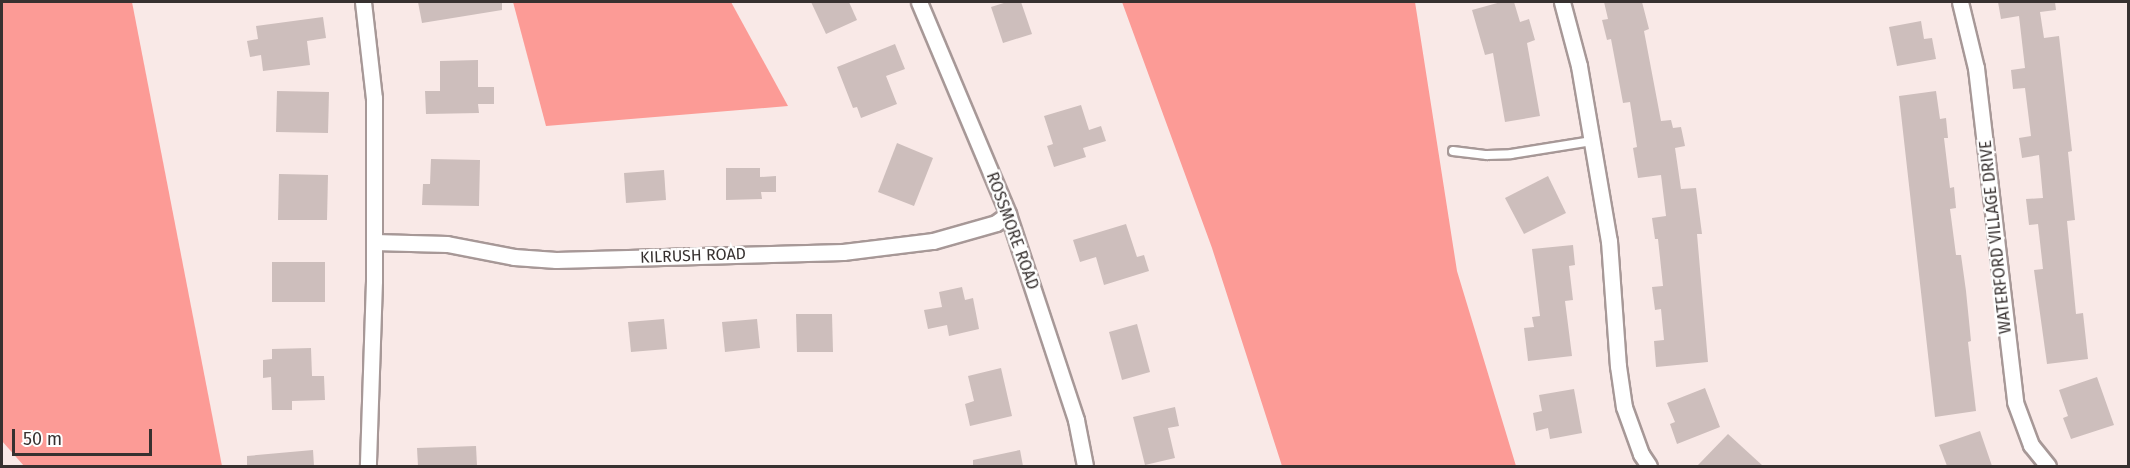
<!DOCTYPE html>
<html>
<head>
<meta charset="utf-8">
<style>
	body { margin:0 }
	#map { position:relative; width:2130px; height:468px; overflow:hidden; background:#f9e9e7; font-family:"Fira Sans",sans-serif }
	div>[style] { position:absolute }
	.forest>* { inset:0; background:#fc9b96 }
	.building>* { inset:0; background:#cdbebc }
	.roads { filter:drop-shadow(2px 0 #a79897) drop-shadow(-2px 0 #a79897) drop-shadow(0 2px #a79897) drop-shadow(0 -2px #a79897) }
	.lane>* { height:8px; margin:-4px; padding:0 4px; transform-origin:4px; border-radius:4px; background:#fff }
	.street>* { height:15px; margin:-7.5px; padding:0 7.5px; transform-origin:7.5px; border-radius:7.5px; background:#fff }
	span { translate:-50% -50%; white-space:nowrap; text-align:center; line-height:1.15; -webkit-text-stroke:4.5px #fff; paint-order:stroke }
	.street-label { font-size:16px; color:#373130 }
	.frame { position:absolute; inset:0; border:3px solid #373130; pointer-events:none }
	.scale { position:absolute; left:12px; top:429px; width:140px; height:27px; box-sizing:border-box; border:3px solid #373130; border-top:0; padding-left:8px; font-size:18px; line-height:21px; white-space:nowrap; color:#373130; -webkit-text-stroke:4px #fff; paint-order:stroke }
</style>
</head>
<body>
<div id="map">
	<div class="forest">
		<div style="clip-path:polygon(2px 2px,132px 2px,222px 466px,24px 466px,2px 441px)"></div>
		<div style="clip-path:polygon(513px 2px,731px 2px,788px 106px,546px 126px)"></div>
		<div style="clip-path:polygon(1122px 2px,1415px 2px,1457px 271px,1516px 466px,1282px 466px,1212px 248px)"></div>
	</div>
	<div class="building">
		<div style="clip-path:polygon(418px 2px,502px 2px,502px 10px,422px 23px)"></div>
		<div style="clip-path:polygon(811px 2px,849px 2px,857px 20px,826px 34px)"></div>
		<div style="clip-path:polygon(1007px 2px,1021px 2px,1032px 34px,1003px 43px,991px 7px)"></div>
		<div style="clip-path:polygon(1501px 2px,1514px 2px,1520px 22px,1529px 19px,1535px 40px,1527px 43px,1540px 116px,1505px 122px,1493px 53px,1485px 55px,1472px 10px)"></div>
		<div style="clip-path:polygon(1604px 2px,1642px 2px,1649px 29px,1644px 31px,1661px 121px,1671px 120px,1673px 128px,1681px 127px,1685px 146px,1675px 148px,1681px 189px,1696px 188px,1702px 234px,1697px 234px,1708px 362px,1656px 367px,1654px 341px,1664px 340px,1661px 309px,1655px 310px,1652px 287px,1663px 286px,1658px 239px,1655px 239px,1652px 218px,1666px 216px,1661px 175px,1638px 178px,1633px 148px,1637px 147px,1630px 102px,1623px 103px,1611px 39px,1607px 40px,1602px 20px,1608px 19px)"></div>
		<div style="clip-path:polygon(1998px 2px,2055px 2px,2056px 10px,2040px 12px,2044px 38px,2059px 36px,2072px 151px,2068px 152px,2075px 220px,2067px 221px,2076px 314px,2083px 313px,2088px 359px,2047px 364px,2034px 270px,2043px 269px,2038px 224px,2029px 225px,2026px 199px,2043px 198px,2039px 155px,2022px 158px,2019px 138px,2031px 136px,2025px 88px,2013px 89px,2011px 70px,2025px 68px,2019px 16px,2001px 19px)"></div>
		<div style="clip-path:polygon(323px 17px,326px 38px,307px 41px,310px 65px,263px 71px,261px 55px,250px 57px,247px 41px,258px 39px,256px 26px)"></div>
		<div style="clip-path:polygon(1921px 21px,1924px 39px,1932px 38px,1936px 59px,1897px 66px,1889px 27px)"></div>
		<div style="clip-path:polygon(895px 44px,905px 69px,886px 76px,897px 104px,861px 118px,857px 107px,853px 108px,837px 67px)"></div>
		<div style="clip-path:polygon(478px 60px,478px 87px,494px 87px,494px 104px,478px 104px,479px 113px,426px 114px,425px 91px,440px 91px,440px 61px)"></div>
		<div style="clip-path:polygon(277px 91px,329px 92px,328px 133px,276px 132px)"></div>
		<div style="clip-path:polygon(1936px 91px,1940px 119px,1946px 118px,1948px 138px,1944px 138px,1950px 188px,1954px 187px,1956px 208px,1950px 209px,1956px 255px,1961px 255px,1966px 291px,1971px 341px,1968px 342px,1976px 411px,1935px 417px,1899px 96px)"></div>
		<div style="clip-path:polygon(1081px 105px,1089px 130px,1101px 126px,1106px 141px,1083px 148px,1086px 157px,1054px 167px,1047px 146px,1053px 144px,1044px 116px)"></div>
		<div style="clip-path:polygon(897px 143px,933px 158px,914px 206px,878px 192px)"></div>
		<div style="clip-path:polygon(431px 159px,480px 160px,479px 206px,422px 205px,423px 184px,430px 184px)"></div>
		<div style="clip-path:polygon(726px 168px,760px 168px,760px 177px,776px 176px,776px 192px,761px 192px,762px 199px,726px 200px)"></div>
		<div style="clip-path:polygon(664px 170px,666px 200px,626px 203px,624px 173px)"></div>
		<div style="clip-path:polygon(279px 174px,328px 175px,327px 220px,278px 220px)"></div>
		<div style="clip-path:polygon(1548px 176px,1566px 213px,1524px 234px,1505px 198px)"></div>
		<div style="clip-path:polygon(1126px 224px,1137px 257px,1144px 255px,1149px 271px,1104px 285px,1096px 257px,1080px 262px,1073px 240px)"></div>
		<div style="clip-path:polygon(1573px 245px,1575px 265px,1569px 266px,1573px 300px,1565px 301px,1572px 356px,1528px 361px,1524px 328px,1534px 327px,1532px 317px,1540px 316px,1532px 249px)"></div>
		<div style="clip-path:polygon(272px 262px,325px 262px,325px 302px,272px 302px)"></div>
		<div style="clip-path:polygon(962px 287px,965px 300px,973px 298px,979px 329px,949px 336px,947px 325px,928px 329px,924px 310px,942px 307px,939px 292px)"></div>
		<div style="clip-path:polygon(796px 314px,832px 314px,833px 352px,797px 352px)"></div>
		<div style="clip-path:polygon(664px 319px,667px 349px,631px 352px,628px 322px)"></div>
		<div style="clip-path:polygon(757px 319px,760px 348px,725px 352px,722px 322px)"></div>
		<div style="clip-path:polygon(1137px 324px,1150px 372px,1122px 380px,1109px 332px)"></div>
		<div style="clip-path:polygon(311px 348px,312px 376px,324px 376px,325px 400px,292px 401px,292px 410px,272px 410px,271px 377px,263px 378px,263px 360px,272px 359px,272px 349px)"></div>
		<div style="clip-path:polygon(1001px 368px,1012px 416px,970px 426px,965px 404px,974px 401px,968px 376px)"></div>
		<div style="clip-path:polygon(2097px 377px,2114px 425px,2071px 439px,2063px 418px,2068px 416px,2059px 390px)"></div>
		<div style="clip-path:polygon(1705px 388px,1720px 427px,1677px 444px,1670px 424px,1675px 422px,1667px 403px)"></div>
		<div style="clip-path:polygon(1574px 389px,1582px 433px,1550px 439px,1548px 428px,1536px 431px,1533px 413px,1542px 411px,1539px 395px)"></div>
		<div style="clip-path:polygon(1175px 407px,1179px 426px,1168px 428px,1175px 458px,1145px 465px,1133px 417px)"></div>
		<div style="clip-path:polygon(1980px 431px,1992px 466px,1947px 466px,1939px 445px)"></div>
		<div style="clip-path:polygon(1728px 434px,1763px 466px,1697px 466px)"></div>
		<div style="clip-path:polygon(476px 446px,477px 466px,418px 466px,417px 448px)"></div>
		<div style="clip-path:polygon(313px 450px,314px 466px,247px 466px,247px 456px)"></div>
		<div style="clip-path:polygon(1020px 450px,1023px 466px,973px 466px,973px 460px)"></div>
	</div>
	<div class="roads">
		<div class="lane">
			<div style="left:1453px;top:151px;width:34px;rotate:7deg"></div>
			<div style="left:1487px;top:155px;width:24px;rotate:-2deg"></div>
			<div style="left:1511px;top:154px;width:82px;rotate:-9.1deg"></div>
		</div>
		<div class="street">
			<div style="left:363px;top:2px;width:97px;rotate:83.5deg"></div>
			<div style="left:374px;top:98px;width:183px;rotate:90deg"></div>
			<div style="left:374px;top:281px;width:185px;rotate:91.9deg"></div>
			<div style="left:919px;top:2px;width:230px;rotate:67.2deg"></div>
			<div style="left:1008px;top:214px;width:217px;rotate:71.7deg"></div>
			<div style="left:1076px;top:420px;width:47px;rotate:78.9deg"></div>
			<div style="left:1562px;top:2px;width:66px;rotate:75.1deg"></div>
			<div style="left:1579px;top:66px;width:178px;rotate:80.3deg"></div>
			<div style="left:1609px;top:241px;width:125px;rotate:85.9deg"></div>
			<div style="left:1618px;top:366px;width:41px;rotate:81.7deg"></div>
			<div style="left:1624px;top:407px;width:50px;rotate:70.1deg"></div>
			<div style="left:1641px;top:454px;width:14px;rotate:56deg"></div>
			<div style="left:1960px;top:2px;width:68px;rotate:76.4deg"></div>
			<div style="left:1976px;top:68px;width:336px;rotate:83.3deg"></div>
			<div style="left:2015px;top:402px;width:46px;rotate:69.6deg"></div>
			<div style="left:2031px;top:445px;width:27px;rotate:51deg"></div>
			<div style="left:374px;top:242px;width:73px;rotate:1.6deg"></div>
			<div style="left:447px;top:244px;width:68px;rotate:11deg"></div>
			<div style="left:514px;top:257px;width:42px;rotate:4.1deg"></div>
			<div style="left:556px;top:260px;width:287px;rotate:-1.6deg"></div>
			<div style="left:843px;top:252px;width:91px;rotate:-7deg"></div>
			<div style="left:933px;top:241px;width:66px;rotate:-15.9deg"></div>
			<div style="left:996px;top:223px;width:15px;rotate:-37deg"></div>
		</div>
	</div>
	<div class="street-label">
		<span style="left:1012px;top:231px;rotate:70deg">ROSSMORE ROAD</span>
		<span style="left:1996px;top:237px;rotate:-96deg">WATERFORD VILLAGE DRIVE</span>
		<span style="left:693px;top:256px;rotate:-2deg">KILRUSH ROAD</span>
	</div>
	<div class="frame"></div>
	<div class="scale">50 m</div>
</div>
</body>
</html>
